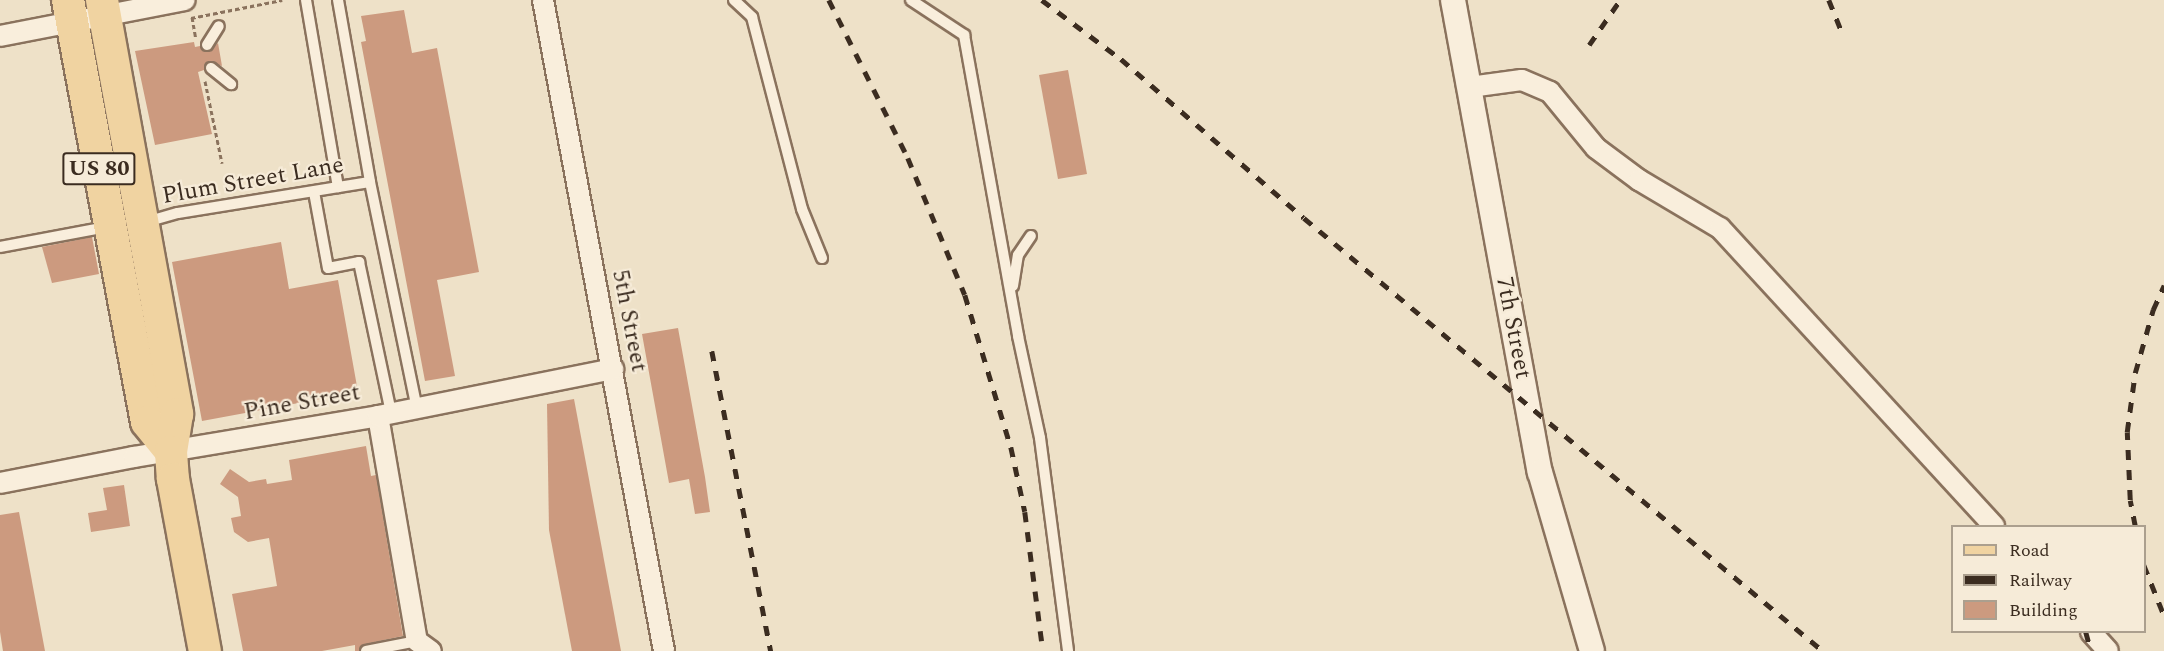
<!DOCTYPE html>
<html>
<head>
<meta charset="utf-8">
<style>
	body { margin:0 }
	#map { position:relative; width:2164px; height:651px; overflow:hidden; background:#eee1c8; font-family:Spectral,serif }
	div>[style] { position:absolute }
	.building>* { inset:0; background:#cc9a7f }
	.path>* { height:3px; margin-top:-1.5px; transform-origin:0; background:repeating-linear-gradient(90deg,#8a725d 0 4.5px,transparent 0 7.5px) }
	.roads { filter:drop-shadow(2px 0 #8a725d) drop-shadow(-2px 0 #8a725d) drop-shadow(0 2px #8a725d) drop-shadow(0 -2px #8a725d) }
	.service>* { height:10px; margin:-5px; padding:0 5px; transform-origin:5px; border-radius:5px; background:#f9eedc }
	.minor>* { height:20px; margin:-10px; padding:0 10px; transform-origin:10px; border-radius:10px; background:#f9eedc }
	.tertiary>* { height:24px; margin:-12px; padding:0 12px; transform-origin:12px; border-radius:12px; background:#f9eedc }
	.primary>* { height:32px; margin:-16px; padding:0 16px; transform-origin:16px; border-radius:16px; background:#f0d3a1 }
	.rail>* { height:4.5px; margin-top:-2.25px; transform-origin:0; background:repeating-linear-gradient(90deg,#3b2c20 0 10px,transparent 0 20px) }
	span { translate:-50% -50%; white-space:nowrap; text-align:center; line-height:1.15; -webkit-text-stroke:4.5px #f6ebd8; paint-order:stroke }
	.shield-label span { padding:2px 4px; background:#f6ebd8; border:2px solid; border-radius:4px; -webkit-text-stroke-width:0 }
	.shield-label { font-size:22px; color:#3b2c20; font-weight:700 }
	.street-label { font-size:24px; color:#3b2c20 }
	.legend { position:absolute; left:1951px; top:525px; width:195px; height:108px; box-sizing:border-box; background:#f6ebd8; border:2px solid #ab9f8e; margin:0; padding:8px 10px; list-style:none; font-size:18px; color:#3b2c20 }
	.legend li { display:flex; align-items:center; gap:12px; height:30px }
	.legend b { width:30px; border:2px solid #ab9f8e }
</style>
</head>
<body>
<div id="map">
	<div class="building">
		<div style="clip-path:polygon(404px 10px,412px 53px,437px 48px,479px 272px,437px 280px,455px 376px,425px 381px,361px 42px,366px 41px,361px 16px)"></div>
		<div style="clip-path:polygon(194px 42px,195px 47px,200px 46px,207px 52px,218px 43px,222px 66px,209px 61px,205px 64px,204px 70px,198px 72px,212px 134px,155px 145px,135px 51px)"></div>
		<div style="clip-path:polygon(1068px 70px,1087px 174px,1058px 179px,1039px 75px)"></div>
		<div style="clip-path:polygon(92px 237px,99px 274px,52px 283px,42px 247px)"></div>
		<div style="clip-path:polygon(281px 242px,289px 289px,338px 280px,358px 392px,202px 421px,172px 262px)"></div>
		<div style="clip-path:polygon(678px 328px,705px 477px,710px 512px,695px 514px,689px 479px,669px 483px,642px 334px)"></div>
		<div style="clip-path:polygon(574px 399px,621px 651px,572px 651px,549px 530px,547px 404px)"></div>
		<div style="clip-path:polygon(366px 446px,371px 476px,376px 475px,403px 636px,365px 644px,359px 651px,355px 651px,355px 645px,322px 651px,243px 651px,232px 594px,277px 586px,269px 538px,248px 542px,234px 532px,231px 518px,241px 516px,238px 497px,220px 484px,230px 469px,249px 482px,266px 479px,267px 484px,292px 480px,289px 460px)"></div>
		<div style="clip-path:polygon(124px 485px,130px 526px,91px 532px,88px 513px,107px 510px,103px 488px)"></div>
		<div style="clip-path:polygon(19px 512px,45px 651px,3px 651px,0 632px,0 515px)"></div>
	</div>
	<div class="path">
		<div style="left:192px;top:17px;width:22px;rotate:80deg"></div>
		<div style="left:191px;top:18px;width:93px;rotate:-11.2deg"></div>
		<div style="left:205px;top:81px;width:84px;rotate:78.3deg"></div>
	</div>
	<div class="roads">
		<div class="service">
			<div style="left:306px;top:0;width:190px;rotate:80.3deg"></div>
			<div style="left:338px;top:0;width:185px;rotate:80deg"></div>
			<div style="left:370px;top:182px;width:231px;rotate:78.3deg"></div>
			<div style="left:734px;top:0;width:25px;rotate:43deg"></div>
			<div style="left:752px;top:17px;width:198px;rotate:75.4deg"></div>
			<div style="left:802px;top:209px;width:53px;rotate:67.8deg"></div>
			<div style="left:911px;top:0;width:64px;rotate:33.4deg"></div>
			<div style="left:964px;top:35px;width:306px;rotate:79.8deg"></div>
			<div style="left:1018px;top:336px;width:104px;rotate:77.8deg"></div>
			<div style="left:1040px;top:438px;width:215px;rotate:82.5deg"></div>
			<div style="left:207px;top:45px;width:22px;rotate:-58deg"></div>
			<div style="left:211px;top:68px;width:26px;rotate:39deg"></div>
			<div style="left:314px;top:192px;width:77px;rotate:79.6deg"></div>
			<div style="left:328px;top:268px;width:32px;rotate:-11deg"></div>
			<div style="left:359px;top:262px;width:154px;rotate:78deg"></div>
			<div style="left:146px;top:222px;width:33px;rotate:-16deg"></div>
			<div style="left:178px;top:213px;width:194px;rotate:-9.2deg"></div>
			<div style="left:0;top:247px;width:109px;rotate:-10.6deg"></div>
			<div style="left:1013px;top:286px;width:31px;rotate:-81deg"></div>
			<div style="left:1018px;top:255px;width:23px;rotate:-56deg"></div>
			<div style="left:366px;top:651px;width:52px;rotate:-11.1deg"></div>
		</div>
		<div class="minor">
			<div style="left:543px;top:0;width:662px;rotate:79.47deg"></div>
			<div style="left:0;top:36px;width:188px;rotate:-11deg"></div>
			<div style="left:1470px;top:87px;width:52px;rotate:-7.7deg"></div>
			<div style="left:1522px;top:80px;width:30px;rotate:23deg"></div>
			<div style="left:1550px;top:92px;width:72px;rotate:50.6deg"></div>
			<div style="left:1596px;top:148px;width:54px;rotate:36.7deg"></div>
			<div style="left:1639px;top:180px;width:94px;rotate:30.7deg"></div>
			<div style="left:1720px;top:228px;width:405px;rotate:47.4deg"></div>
			<div style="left:378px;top:416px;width:228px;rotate:80.2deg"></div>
			<div style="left:417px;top:641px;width:17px;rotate:36deg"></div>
			<div style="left:0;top:483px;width:136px;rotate:-11deg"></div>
			<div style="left:134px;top:457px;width:247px;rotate:-9.5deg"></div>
			<div style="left:378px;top:416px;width:240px;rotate:-11.3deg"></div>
			<div style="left:2091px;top:632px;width:25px;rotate:48deg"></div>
		</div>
		<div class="tertiary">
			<div style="left:1453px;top:0;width:480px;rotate:79.6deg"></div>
			<div style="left:1540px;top:472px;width:186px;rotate:73.8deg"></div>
		</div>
		<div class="primary">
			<div style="left:68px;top:0;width:429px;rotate:79.4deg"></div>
			<div style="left:147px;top:422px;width:38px;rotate:51deg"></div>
			<div style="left:102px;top:0;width:421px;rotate:79.7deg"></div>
			<div style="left:177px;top:414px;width:38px;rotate:99deg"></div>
			<div style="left:171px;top:452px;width:27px;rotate:86deg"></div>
			<div style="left:173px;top:479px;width:175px;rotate:79.5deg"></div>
		</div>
	</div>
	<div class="rail">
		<div style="left:829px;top:0;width:177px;rotate:63.4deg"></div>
		<div style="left:908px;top:158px;width:148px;rotate:67.4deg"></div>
		<div style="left:965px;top:295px;width:159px;rotate:73.2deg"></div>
		<div style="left:1011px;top:447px;width:66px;rotate:77.8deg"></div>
		<div style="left:1025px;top:512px;width:140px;rotate:82.6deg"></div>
		<div style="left:1042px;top:0;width:99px;rotate:36.8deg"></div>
		<div style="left:1121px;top:59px;width:242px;rotate:41deg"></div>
		<div style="left:1304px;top:218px;width:676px;rotate:39.84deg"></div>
		<div style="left:1829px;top:0;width:37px;rotate:68deg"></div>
		<div style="left:1589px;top:45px;width:55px;rotate:-55.4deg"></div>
		<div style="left:712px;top:351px;width:306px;rotate:78.9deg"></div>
		<div style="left:2135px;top:526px;width:26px;rotate:-101deg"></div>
		<div style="left:2130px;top:500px;width:68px;rotate:-92.5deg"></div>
		<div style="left:2127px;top:432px;width:60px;rotate:-82.3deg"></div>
		<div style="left:2135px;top:373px;width:66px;rotate:-74.1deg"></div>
		<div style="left:2153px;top:310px;width:27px;rotate:-66deg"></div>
		<div style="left:2144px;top:565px;width:54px;rotate:68.2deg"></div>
		<div style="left:2086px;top:632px;width:20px;rotate:75deg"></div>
	</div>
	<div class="shield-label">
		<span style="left:99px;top:169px">US 80</span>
	</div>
	<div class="street-label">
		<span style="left:253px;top:181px;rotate:-10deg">Plum Street Lane</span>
		<span style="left:629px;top:321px;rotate:79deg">5th Street</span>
		<span style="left:1513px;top:328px;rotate:79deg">7th Street</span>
		<span style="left:302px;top:403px;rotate:-10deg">Pine Street</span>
	</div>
	<ul class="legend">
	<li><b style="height:8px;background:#f0d3a1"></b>Road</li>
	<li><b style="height:8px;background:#3b2c20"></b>Railway</li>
	<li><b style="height:16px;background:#cc9a7f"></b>Building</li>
	</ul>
</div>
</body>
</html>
